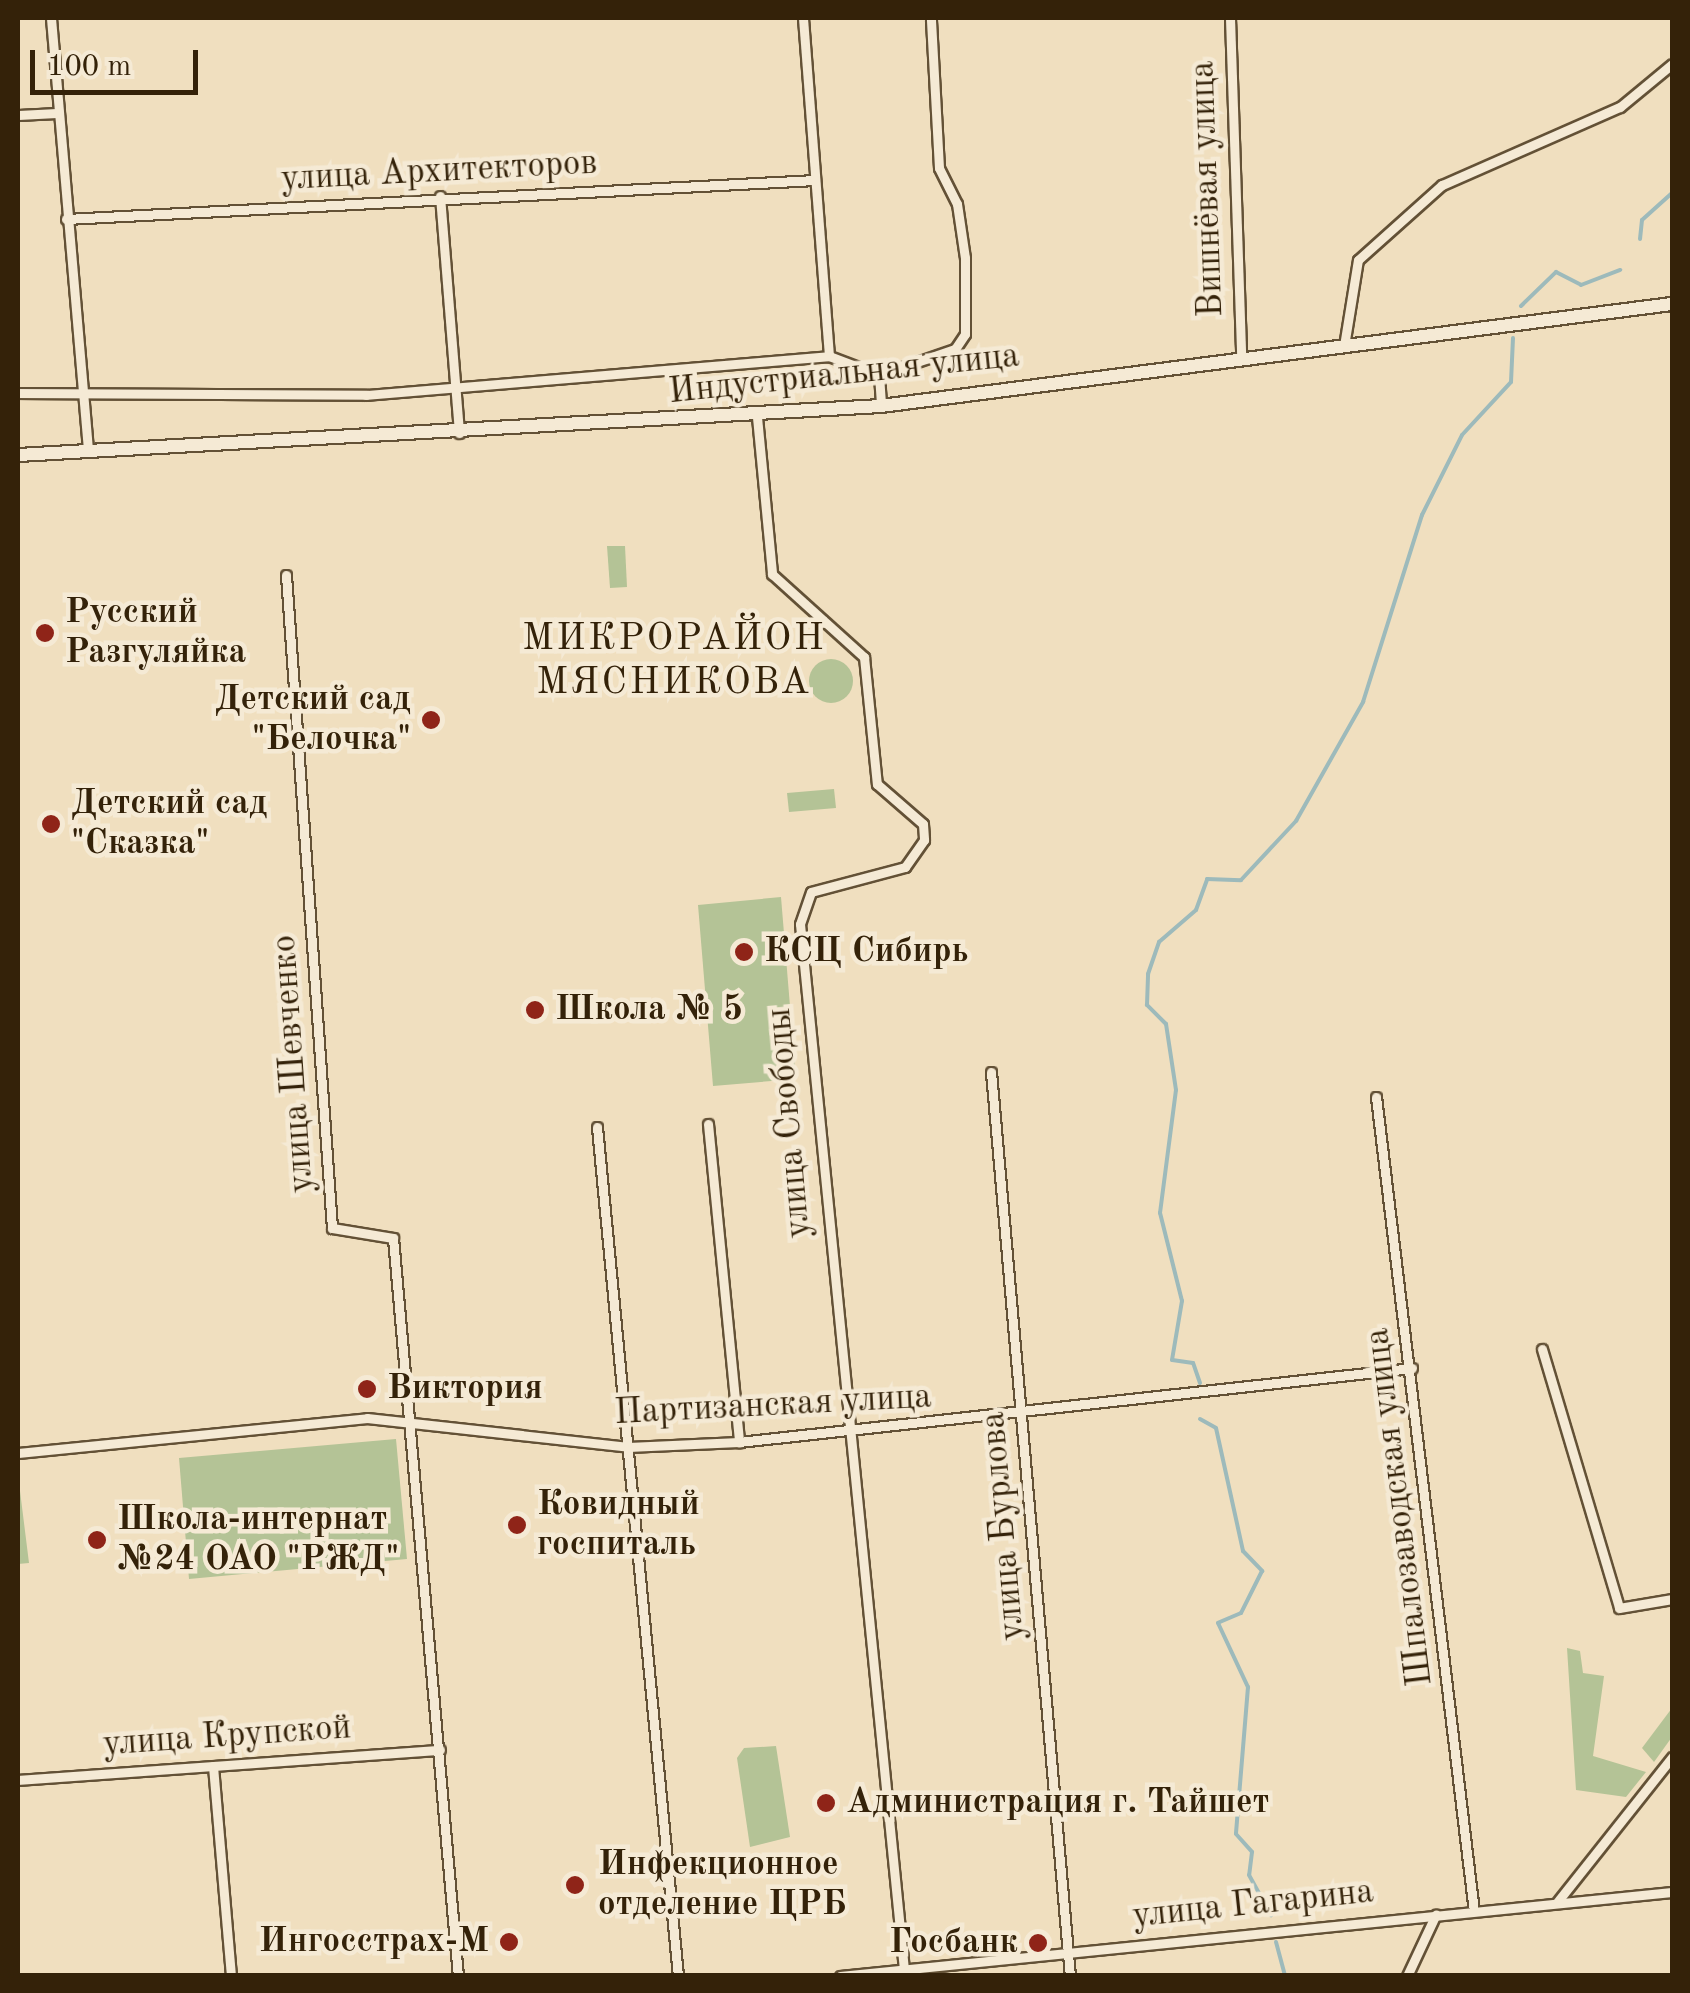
<!DOCTYPE html>
<html>
<head>
<meta charset="utf-8">
<style>
	body { margin:0 }
	#map { position:relative; width:1690px; height:1993px; overflow:hidden; background:#f0dfbf; font-family:"Old Standard TT",serif }
	div>[style] { position:absolute }
	.green>* { inset:0; background:#b4c396 }
	.round { border-radius:50% }
	.stream>* { height:4px; margin:-2px; padding:0 2px; transform-origin:2px; border-radius:2px; background:#9dbabb }
	.roads { filter:drop-shadow(2px 0 #635136) drop-shadow(-2px 0 #635136) drop-shadow(0 2px #635136) drop-shadow(0 -2px #635136) }
	.street>* { height:9px; margin:-4.5px; padding:0 4.5px; transform-origin:4.5px; border-radius:4.5px; background:#f5ead5 }
	.secondary>* { height:12px; margin:-6px; padding:0 6px; transform-origin:6px; border-radius:6px; background:#f5ead5 }
	.dots>* { width:28px; height:28px; translate:-50% -50%; box-sizing:border-box; border:5px solid #f5ead5; border-radius:50% }
	span { translate:-50% -50%; white-space:nowrap; text-align:center; line-height:1.15; -webkit-text-stroke:9px #f5ead5; paint-order:stroke }
	.street-label { font-size:35px; color:#342209 }
	.poi-label { font-size:35px; color:#342209; font-weight:700 }
	.left { translate:0 -50%; text-align:left }
	.right { translate:-100% -50%; text-align:right }
	.neighbourhood-label { font-size:38px; color:#342209; letter-spacing:2.5px }
	.frame { position:absolute; inset:0; border:20px solid #342209; pointer-events:none }
	.scale { position:absolute; left:30px; top:50px; width:168px; height:45px; box-sizing:border-box; border:5px solid #342209; border-top:0; padding-left:12px; font-size:30px; line-height:35px; white-space:nowrap; color:#342209; -webkit-text-stroke:8px #f5ead5; paint-order:stroke }
</style>
</head>
<body>
<div id="map">
	<div class="green">
		<div style="clip-path:polygon(607px 546px,625px 546px,627px 587px,610px 588px)"></div>
		<div class="round" style="left:809px;top:659px;width:44px;height:44px"></div>
		<div style="clip-path:polygon(834px 789px,836px 808px,789px 812px,787px 793px)"></div>
		<div style="clip-path:polygon(781px 897px,796px 1079px,713px 1086px,698px 905px)"></div>
		<div style="clip-path:polygon(396px 1439px,407px 1559px,189px 1579px,179px 1458px)"></div>
		<div style="clip-path:polygon(18px 1475px,29px 1563px,18px 1564px)"></div>
		<div style="clip-path:polygon(1567px 1648px,1580px 1651px,1583px 1673px,1604px 1676px,1593px 1756px,1646px 1772px,1626px 1797px,1576px 1790px)"></div>
		<div style="clip-path:polygon(1672px 1708px,1672px 1737px,1654px 1762px,1642px 1748px)"></div>
		<div style="clip-path:polygon(776px 1746px,790px 1837px,750px 1847px,737px 1758px,744px 1748px)"></div>
	</div>
	<div class="stream">
		<div style="left:1640px;top:239px;width:19px;rotate:-84deg"></div>
		<div style="left:1642px;top:220px;width:40px;rotate:-42deg"></div>
		<div style="left:1521px;top:306px;width:49px;rotate:-44.2deg"></div>
		<div style="left:1556px;top:272px;width:28px;rotate:27deg"></div>
		<div style="left:1581px;top:285px;width:42px;rotate:-21deg"></div>
		<div style="left:1200px;top:1383px;width:21px;rotate:-109deg"></div>
		<div style="left:1193px;top:1363px;width:21px;rotate:-172deg"></div>
		<div style="left:1172px;top:1360px;width:60px;rotate:-80.4deg"></div>
		<div style="left:1182px;top:1301px;width:91px;rotate:-104deg"></div>
		<div style="left:1160px;top:1213px;width:124px;rotate:-82.6deg"></div>
		<div style="left:1176px;top:1090px;width:67px;rotate:-98.6deg"></div>
		<div style="left:1166px;top:1024px;width:27px;rotate:-135deg"></div>
		<div style="left:1147px;top:1005px;width:31px;rotate:-88deg"></div>
		<div style="left:1148px;top:974px;width:34px;rotate:-71deg"></div>
		<div style="left:1159px;top:942px;width:49px;rotate:-40.9deg"></div>
		<div style="left:1196px;top:910px;width:33px;rotate:-70deg"></div>
		<div style="left:1207px;top:879px;width:34px;rotate:2deg"></div>
		<div style="left:1241px;top:880px;width:81px;rotate:-47deg"></div>
		<div style="left:1296px;top:821px;width:137px;rotate:-60.6deg"></div>
		<div style="left:1363px;top:702px;width:196px;rotate:-72.5deg"></div>
		<div style="left:1422px;top:515px;width:89px;rotate:-63.4deg"></div>
		<div style="left:1462px;top:435px;width:72px;rotate:-47.2deg"></div>
		<div style="left:1511px;top:382px;width:44px;rotate:-87.4deg"></div>
		<div style="left:1200px;top:1419px;width:18px;rotate:29deg"></div>
		<div style="left:1216px;top:1428px;width:126px;rotate:77.6deg"></div>
		<div style="left:1243px;top:1551px;width:28px;rotate:46deg"></div>
		<div style="left:1262px;top:1571px;width:47px;rotate:116.6deg"></div>
		<div style="left:1241px;top:1613px;width:25px;rotate:157deg"></div>
		<div style="left:1218px;top:1623px;width:71px;rotate:64.9deg"></div>
		<div style="left:1248px;top:1687px;width:147px;rotate:94.7deg"></div>
		<div style="left:1236px;top:1834px;width:24px;rotate:48deg"></div>
		<div style="left:1252px;top:1852px;width:23px;rotate:97deg"></div>
		<div style="left:1249px;top:1875px;width:46px;rotate:61.2deg"></div>
		<div style="left:1276px;top:1942px;width:35px;rotate:75deg"></div>
	</div>
	<div class="roads">
		<div class="street">
			<div style="left:51px;top:18px;width:435px;rotate:85.1deg"></div>
			<div style="left:803px;top:18px;width:339px;rotate:85.6deg"></div>
			<div style="left:829px;top:356px;width:53px;rotate:20.8deg"></div>
			<div style="left:879px;top:375px;width:31px;rotate:86deg"></div>
			<div style="left:1230px;top:18px;width:340px;rotate:88.1deg"></div>
			<div style="left:18px;top:115px;width:39px;rotate:-3deg"></div>
			<div style="left:440px;top:196px;width:238px;rotate:85.4deg"></div>
			<div style="left:66px;top:219px;width:750px;rotate:-2.98deg"></div>
			<div style="left:1344px;top:346px;width:87px;rotate:-80.8deg"></div>
			<div style="left:1358px;top:260px;width:113px;rotate:-41.8deg"></div>
			<div style="left:1442px;top:185px;width:194px;rotate:-23.7deg"></div>
			<div style="left:1620px;top:107px;width:67px;rotate:-39.6deg"></div>
			<div style="left:879px;top:375px;width:80px;rotate:-18.9deg"></div>
			<div style="left:955px;top:349px;width:18px;rotate:-56deg"></div>
			<div style="left:965px;top:334px;width:76px;rotate:-90deg"></div>
			<div style="left:965px;top:258px;width:55px;rotate:-98.4deg"></div>
			<div style="left:957px;top:204px;width:40px;rotate:-116.6deg"></div>
			<div style="left:939px;top:168px;width:150px;rotate:-93.1deg"></div>
			<div style="left:18px;top:393px;width:348px;rotate:0.3deg"></div>
			<div style="left:366px;top:395px;width:465px;rotate:-4.8deg"></div>
			<div style="left:757px;top:417px;width:158px;rotate:84.5deg"></div>
			<div style="left:772px;top:574px;width:124px;rotate:42.1deg"></div>
			<div style="left:864px;top:657px;width:128px;rotate:84.2deg"></div>
			<div style="left:877px;top:784px;width:61px;rotate:41deg"></div>
			<div style="left:923px;top:824px;width:16px;rotate:86deg"></div>
			<div style="left:924px;top:840px;width:33px;rotate:125deg"></div>
			<div style="left:905px;top:867px;width:97px;rotate:165.1deg"></div>
			<div style="left:811px;top:892px;width:34px;rotate:109deg"></div>
			<div style="left:800px;top:924px;width:1050px;rotate:84.32deg"></div>
			<div style="left:286px;top:575px;width:655px;rotate:85.97deg"></div>
			<div style="left:332px;top:1228px;width:62px;rotate:9.3deg"></div>
			<div style="left:393px;top:1238px;width:741px;rotate:84.97deg"></div>
			<div style="left:991px;top:1072px;width:907px;rotate:85.01deg"></div>
			<div style="left:1376px;top:1097px;width:820px;rotate:83.14deg"></div>
			<div style="left:708px;top:1124px;width:320px;rotate:84.4deg"></div>
			<div style="left:597px;top:1127px;width:853px;rotate:84.55deg"></div>
			<div style="left:1542px;top:1349px;width:270px;rotate:73.4deg"></div>
			<div style="left:1619px;top:1608px;width:54px;rotate:-9.6deg"></div>
			<div style="left:18px;top:1453px;width:351px;rotate:-5.7deg"></div>
			<div style="left:367px;top:1418px;width:263px;rotate:6.3deg"></div>
			<div style="left:628px;top:1447px;width:111px;rotate:-2.6deg"></div>
			<div style="left:739px;top:1442px;width:677px;rotate:-6.27deg"></div>
			<div style="left:213px;top:1766px;width:211px;rotate:85.1deg"></div>
			<div style="left:18px;top:1780px;width:423px;rotate:-4.1deg"></div>
			<div style="left:1558px;top:1901px;width:184px;rotate:-51.6deg"></div>
			<div style="left:840px;top:1976px;width:836px;rotate:-5.77deg"></div>
			<div style="left:1407px;top:1976px;width:68px;rotate:-64.9deg"></div>
		</div>
		<div class="secondary">
			<div style="left:18px;top:455px;width:864px;rotate:-3.25deg"></div>
			<div style="left:881px;top:406px;width:798px;rotate:-7.35deg"></div>
		</div>
	</div>
	<div class="dots">
		<div style="left:45px;top:633px;background:#8f2418"></div>
		<div style="left:431px;top:720px;background:#8f2418"></div>
		<div style="left:51px;top:824px;background:#8f2418"></div>
		<div style="left:744px;top:952px;background:#8f2418"></div>
		<div style="left:535px;top:1010px;background:#8f2418"></div>
		<div style="left:367px;top:1389px;background:#8f2418"></div>
		<div style="left:517px;top:1525px;background:#8f2418"></div>
		<div style="left:97px;top:1540px;background:#8f2418"></div>
		<div style="left:826px;top:1803px;background:#8f2418"></div>
		<div style="left:575px;top:1885px;background:#8f2418"></div>
		<div style="left:509px;top:1942px;background:#8f2418"></div>
		<div style="left:1038px;top:1943px;background:#8f2418"></div>
	</div>
	<div class="street-label">
		<span style="left:439px;top:172px;rotate:-3deg">улица Архитекторов</span>
		<span style="left:1208px;top:189px;rotate:-92deg">Вишнёвая улица</span>
		<span style="left:844px;top:375px;rotate:-6deg">Индустриальная улица</span>
		<span style="left:294px;top:1064px;rotate:-94deg">улица Шевченко</span>
		<span style="left:790px;top:1123px;rotate:-95deg">улица Свободы</span>
		<span style="left:773px;top:1406px;rotate:-3deg">Партизанская улица</span>
		<span style="left:1400px;top:1507px;rotate:-97deg">Шпалозаводская улица</span>
		<span style="left:1004px;top:1526px;rotate:-95deg">улица Бурлова</span>
		<span style="left:227px;top:1737px;rotate:-4deg">улица Крупской</span>
		<span style="left:1253px;top:1905px;rotate:-6deg">улица Гагарина</span>
	</div>
	<div class="poi-label">
		<span class="left" style="left:65px;top:633px">Русский<br>Разгуляйка</span>
		<span class="right" style="left:411px;top:720px">Детский сад<br>"Белочка"</span>
		<span class="left" style="left:71px;top:824px">Детский сад<br>"Сказка"</span>
		<span class="left" style="left:764px;top:952px">КСЦ Сибирь</span>
		<span class="left" style="left:555px;top:1010px">Школа № 5</span>
		<span class="left" style="left:387px;top:1389px">Виктория</span>
		<span class="left" style="left:537px;top:1525px">Ковидный<br>госпиталь</span>
		<span class="left" style="left:117px;top:1540px">Школа-интернат<br>№24 ОАО "РЖД"</span>
		<span class="left" style="left:846px;top:1803px">Администрация г. Тайшет</span>
		<span class="left" style="left:598px;top:1885px">Инфекционное<br>отделение ЦРБ</span>
		<span class="right" style="left:489px;top:1942px">Ингосстрах-М</span>
		<span class="right" style="left:1018px;top:1943px">Госбанк</span>
	</div>
	<div class="neighbourhood-label">
		<span style="left:674px;top:662px">МИКРОРАЙОН<br>МЯСНИКОВА</span>
	</div>
	<div class="frame"></div>
	<div class="scale">100 m</div>
</div>
</body>
</html>
